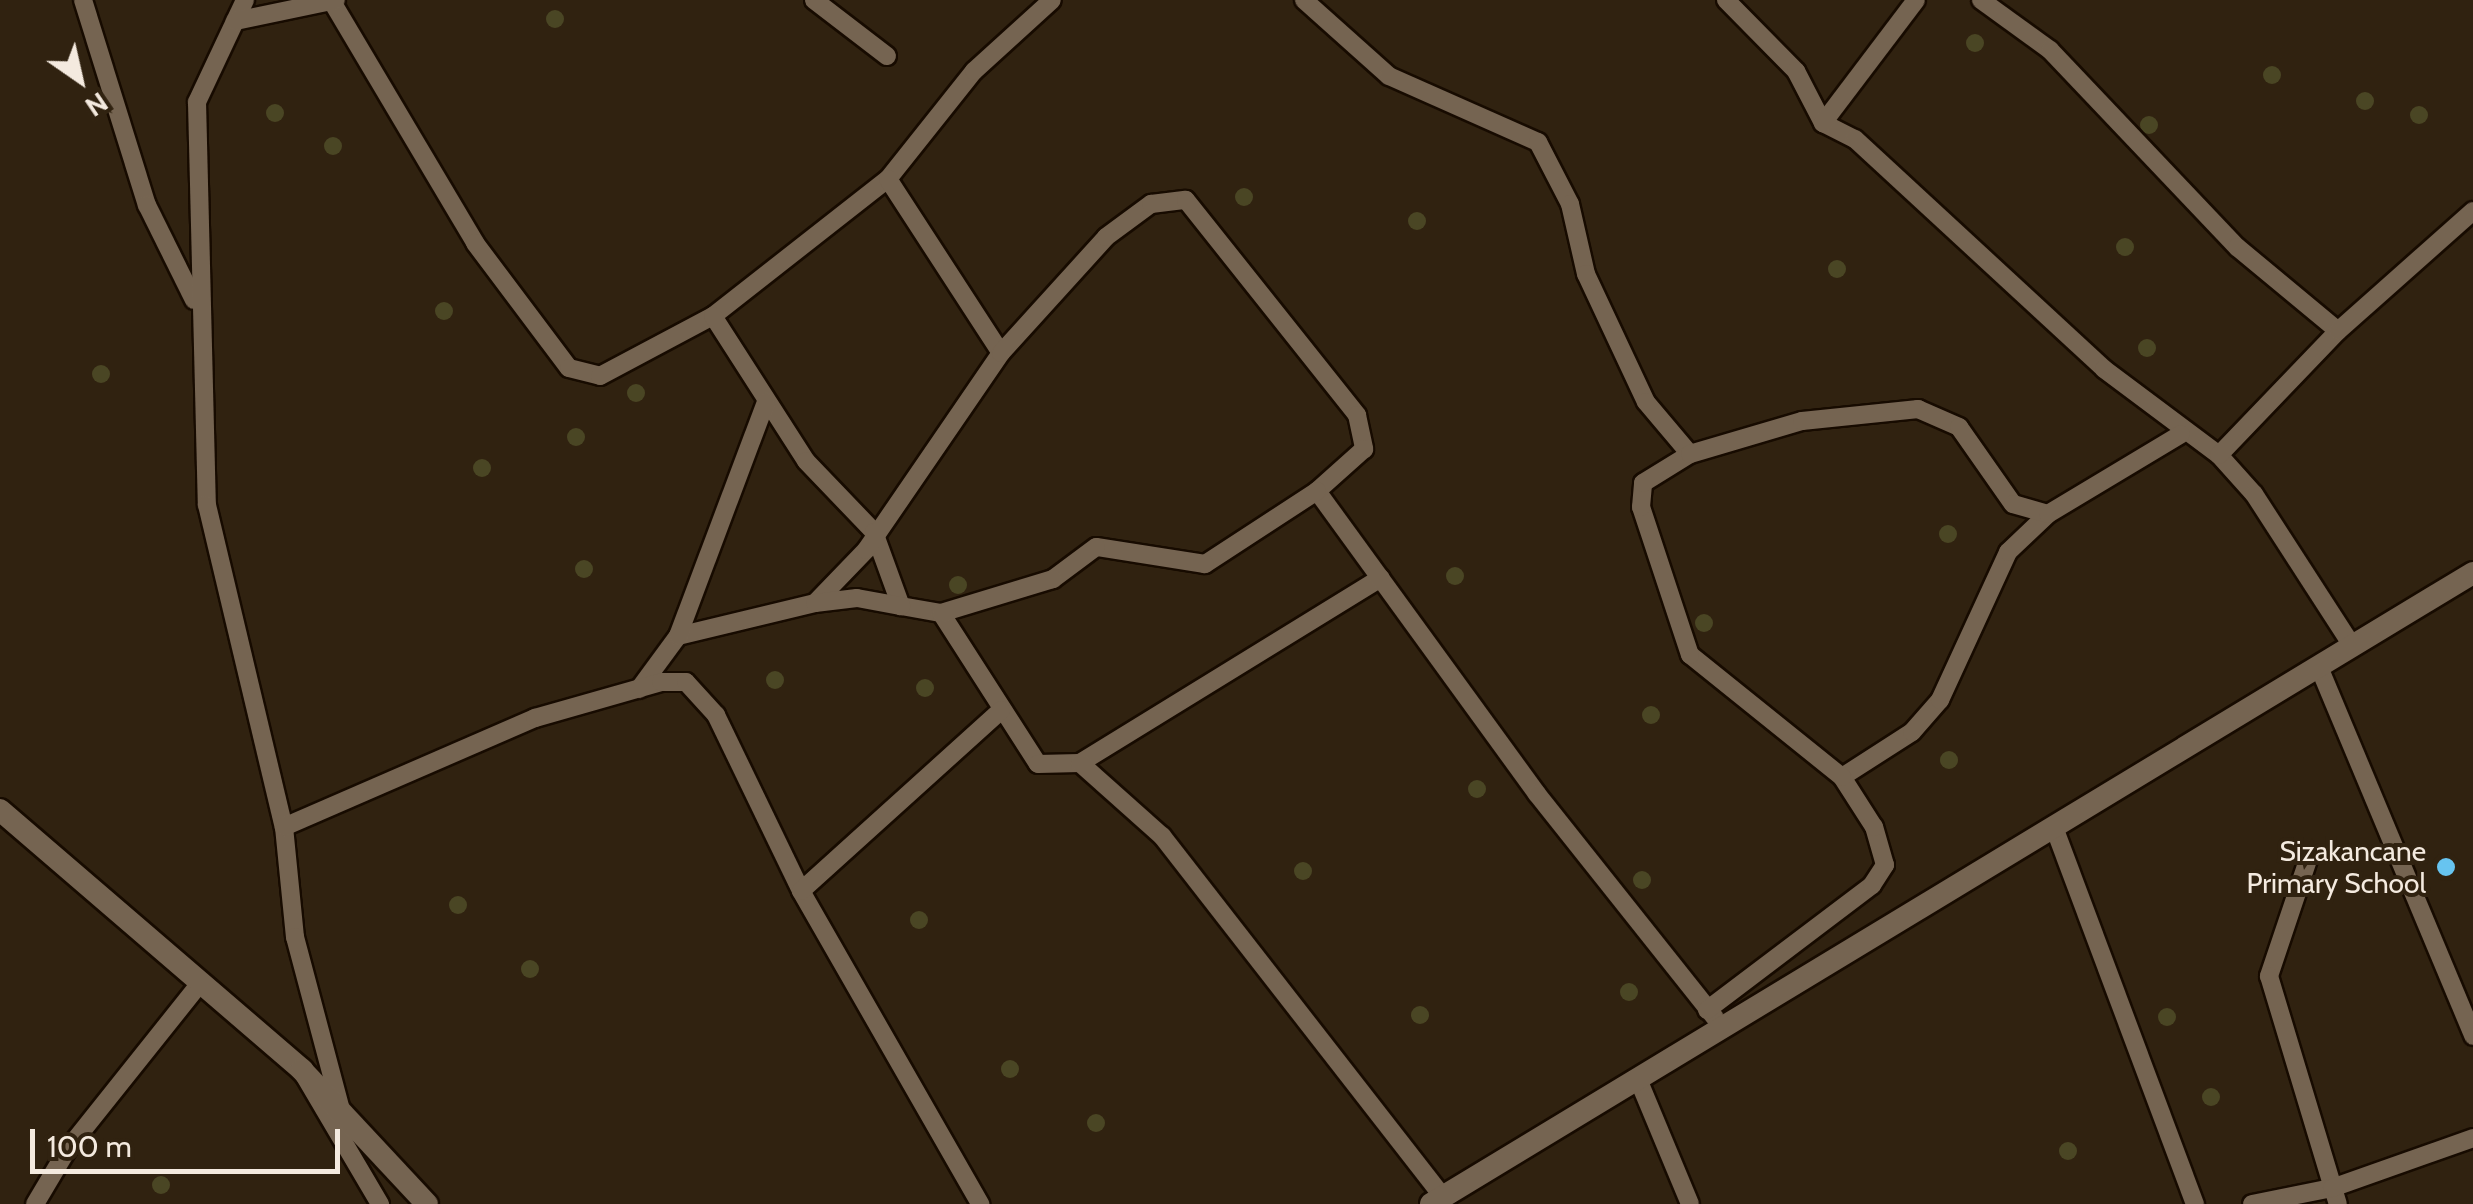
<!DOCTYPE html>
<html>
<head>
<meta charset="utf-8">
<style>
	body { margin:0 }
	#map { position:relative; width:2473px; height:1204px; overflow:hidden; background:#302210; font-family:Cabin,sans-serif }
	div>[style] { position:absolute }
	.building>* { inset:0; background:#4a4624 }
	.round { border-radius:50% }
	.roads { filter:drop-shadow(2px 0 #170b00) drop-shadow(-2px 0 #170b00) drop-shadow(0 2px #170b00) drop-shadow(0 -2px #170b00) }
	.street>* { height:18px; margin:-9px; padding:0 9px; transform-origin:9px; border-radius:9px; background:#756451 }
	.secondary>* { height:22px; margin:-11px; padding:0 11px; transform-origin:11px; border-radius:11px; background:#756451 }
	.dots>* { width:28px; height:28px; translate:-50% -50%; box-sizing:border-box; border:5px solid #302210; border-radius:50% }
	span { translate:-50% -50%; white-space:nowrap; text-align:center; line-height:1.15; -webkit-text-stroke:8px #302210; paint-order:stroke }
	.poi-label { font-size:28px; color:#f4eadf }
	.right { translate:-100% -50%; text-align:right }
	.north { position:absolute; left:30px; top:30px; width:100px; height:100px; -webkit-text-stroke:8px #302210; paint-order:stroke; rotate:146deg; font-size:28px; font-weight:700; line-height:40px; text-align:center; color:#f4eadf }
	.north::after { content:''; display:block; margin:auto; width:35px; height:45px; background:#f4eadf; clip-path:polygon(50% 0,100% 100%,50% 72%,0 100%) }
	.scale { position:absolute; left:30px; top:1129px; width:310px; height:45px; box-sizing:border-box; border:5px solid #f4eadf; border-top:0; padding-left:12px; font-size:30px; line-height:35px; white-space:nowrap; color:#f4eadf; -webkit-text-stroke:8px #302210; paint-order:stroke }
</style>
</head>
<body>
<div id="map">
	<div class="building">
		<div class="round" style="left:546px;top:10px;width:18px;height:18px"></div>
		<div class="round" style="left:1966px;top:34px;width:18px;height:18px"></div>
		<div class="round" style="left:2263px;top:66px;width:18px;height:18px"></div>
		<div class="round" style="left:2356px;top:92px;width:18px;height:18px"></div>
		<div class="round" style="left:266px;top:104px;width:18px;height:18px"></div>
		<div class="round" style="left:2410px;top:106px;width:18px;height:18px"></div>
		<div class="round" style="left:2140px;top:116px;width:18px;height:18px"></div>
		<div class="round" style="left:324px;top:137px;width:18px;height:18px"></div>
		<div class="round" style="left:1235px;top:188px;width:18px;height:18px"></div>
		<div class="round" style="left:1408px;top:212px;width:18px;height:18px"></div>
		<div class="round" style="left:2116px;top:238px;width:18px;height:18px"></div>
		<div class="round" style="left:1828px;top:260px;width:18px;height:18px"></div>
		<div class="round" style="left:435px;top:302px;width:18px;height:18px"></div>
		<div class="round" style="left:2138px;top:339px;width:18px;height:18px"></div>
		<div class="round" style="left:92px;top:365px;width:18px;height:18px"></div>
		<div class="round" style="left:627px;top:384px;width:18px;height:18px"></div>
		<div class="round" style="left:567px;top:428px;width:18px;height:18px"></div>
		<div class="round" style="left:473px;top:459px;width:18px;height:18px"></div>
		<div class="round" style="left:1939px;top:525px;width:18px;height:18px"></div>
		<div class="round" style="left:575px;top:560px;width:18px;height:18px"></div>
		<div class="round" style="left:1446px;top:567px;width:18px;height:18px"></div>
		<div class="round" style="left:949px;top:576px;width:18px;height:18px"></div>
		<div class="round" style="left:1695px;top:614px;width:18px;height:18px"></div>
		<div class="round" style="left:766px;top:671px;width:18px;height:18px"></div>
		<div class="round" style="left:916px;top:679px;width:18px;height:18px"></div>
		<div class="round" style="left:1642px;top:706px;width:18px;height:18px"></div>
		<div class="round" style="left:1940px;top:751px;width:18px;height:18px"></div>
		<div class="round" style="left:1468px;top:780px;width:18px;height:18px"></div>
		<div class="round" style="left:1294px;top:862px;width:18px;height:18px"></div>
		<div class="round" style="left:1633px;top:871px;width:18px;height:18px"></div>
		<div class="round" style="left:449px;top:896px;width:18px;height:18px"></div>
		<div class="round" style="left:910px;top:911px;width:18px;height:18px"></div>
		<div class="round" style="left:521px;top:960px;width:18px;height:18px"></div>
		<div class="round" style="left:1620px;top:983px;width:18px;height:18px"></div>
		<div class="round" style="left:1411px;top:1006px;width:18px;height:18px"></div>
		<div class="round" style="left:2158px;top:1008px;width:18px;height:18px"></div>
		<div class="round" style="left:1001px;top:1060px;width:18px;height:18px"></div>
		<div class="round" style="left:2202px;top:1088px;width:18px;height:18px"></div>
		<div class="round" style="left:1087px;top:1114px;width:18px;height:18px"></div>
		<div class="round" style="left:2059px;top:1142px;width:18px;height:18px"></div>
		<div class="round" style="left:152px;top:1176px;width:18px;height:18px"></div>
	</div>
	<div class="roads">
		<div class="street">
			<div style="left:83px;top:0;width:215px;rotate:72.7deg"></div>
			<div style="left:147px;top:205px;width:106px;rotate:63.7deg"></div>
			<div style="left:245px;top:0;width:113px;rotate:115.2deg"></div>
			<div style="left:197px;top:102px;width:403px;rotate:88.6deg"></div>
			<div style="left:207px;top:505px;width:331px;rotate:76.6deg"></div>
			<div style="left:284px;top:827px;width:111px;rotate:84.3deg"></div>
			<div style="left:295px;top:937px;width:179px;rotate:75.1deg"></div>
			<div style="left:331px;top:0;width:282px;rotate:59.3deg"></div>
			<div style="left:475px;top:243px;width:156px;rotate:53.1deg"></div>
			<div style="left:569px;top:368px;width:32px;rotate:14deg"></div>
			<div style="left:600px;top:376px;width:128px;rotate:-28deg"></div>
			<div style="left:713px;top:316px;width:222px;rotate:-38.1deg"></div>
			<div style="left:888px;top:179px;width:138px;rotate:-51.5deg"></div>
			<div style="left:974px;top:71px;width:105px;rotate:-42.3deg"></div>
			<div style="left:814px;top:0;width:92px;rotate:37.5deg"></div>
			<div style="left:1304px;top:0;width:114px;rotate:41.8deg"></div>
			<div style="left:1389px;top:76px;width:163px;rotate:23.9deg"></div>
			<div style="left:1538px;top:142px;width:70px;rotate:62.7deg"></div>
			<div style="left:1570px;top:204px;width:72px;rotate:77.1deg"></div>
			<div style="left:1586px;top:274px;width:141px;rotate:64.9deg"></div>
			<div style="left:1646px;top:402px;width:68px;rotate:49.8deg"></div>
			<div style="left:1726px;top:0;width:100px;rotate:45.4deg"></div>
			<div style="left:1796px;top:71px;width:59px;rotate:62.6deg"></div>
			<div style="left:1823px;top:123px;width:36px;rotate:27deg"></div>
			<div style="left:1855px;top:139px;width:339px;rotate:42.7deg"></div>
			<div style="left:2104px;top:369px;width:144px;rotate:36.8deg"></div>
			<div style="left:2219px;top:455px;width:52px;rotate:48.1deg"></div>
			<div style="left:2254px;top:494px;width:182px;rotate:57.1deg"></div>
			<div style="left:1981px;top:0;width:85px;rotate:35.9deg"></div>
			<div style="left:2050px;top:50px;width:272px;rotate:46.5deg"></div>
			<div style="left:2237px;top:247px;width:131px;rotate:39.7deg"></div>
			<div style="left:235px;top:21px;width:103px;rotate:-11.7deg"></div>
			<div style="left:1823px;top:123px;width:154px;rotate:-52.9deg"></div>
			<div style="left:888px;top:179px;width:207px;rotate:57deg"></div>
			<div style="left:713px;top:316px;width:172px;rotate:57.3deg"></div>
			<div style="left:806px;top:461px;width:98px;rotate:46.2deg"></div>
			<div style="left:874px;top:532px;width:79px;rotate:70deg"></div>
			<div style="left:901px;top:606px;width:41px;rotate:9.9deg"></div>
			<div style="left:941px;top:613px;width:179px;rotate:57.3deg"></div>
			<div style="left:1038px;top:764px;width:42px;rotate:-1.4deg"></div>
			<div style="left:1080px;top:763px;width:353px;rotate:-31.6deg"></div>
			<div style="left:2219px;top:455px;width:172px;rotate:-46.2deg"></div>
			<div style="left:2338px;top:331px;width:181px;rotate:-41.6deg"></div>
			<div style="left:1317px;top:491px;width:374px;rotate:54deg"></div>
			<div style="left:1537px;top:794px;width:286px;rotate:51.5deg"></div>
			<div style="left:815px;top:603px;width:74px;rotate:-46.1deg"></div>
			<div style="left:866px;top:550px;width:239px;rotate:-55.6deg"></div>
			<div style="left:1001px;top:353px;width:156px;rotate:-47.8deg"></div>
			<div style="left:1106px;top:237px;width:56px;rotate:-36.3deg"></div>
			<div style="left:1151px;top:204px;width:35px;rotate:-7deg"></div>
			<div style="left:1186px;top:200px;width:275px;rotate:51.5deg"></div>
			<div style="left:1357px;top:415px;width:35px;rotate:78deg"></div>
			<div style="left:1364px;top:449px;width:63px;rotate:138.2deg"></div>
			<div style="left:1317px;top:491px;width:134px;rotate:146.9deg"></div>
			<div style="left:1205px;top:564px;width:110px;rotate:-171.1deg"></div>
			<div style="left:1096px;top:547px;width:54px;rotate:143.3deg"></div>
			<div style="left:1053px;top:579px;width:117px;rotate:163.1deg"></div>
			<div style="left:678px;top:636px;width:141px;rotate:-13.5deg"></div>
			<div style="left:815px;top:603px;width:42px;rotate:-6.8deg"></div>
			<div style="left:857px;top:598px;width:45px;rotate:10.3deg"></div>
			<div style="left:2319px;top:667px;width:400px;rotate:67.3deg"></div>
			<div style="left:639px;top:689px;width:66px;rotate:-53.7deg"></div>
			<div style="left:678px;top:636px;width:250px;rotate:-69.4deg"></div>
			<div style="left:1080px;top:763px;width:110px;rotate:41.7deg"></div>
			<div style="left:1162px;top:836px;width:457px;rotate:52.1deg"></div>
			<div style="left:1842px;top:777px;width:83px;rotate:-32.7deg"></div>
			<div style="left:1912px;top:732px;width:43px;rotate:-48.8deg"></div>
			<div style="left:1940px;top:700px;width:163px;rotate:-65.3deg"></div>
			<div style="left:2008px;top:552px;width:55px;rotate:-43.5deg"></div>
			<div style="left:284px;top:827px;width:274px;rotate:-23.5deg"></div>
			<div style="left:535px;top:718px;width:131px;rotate:-15.9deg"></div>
			<div style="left:661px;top:682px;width:25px"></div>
			<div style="left:686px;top:682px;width:45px;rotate:47.7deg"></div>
			<div style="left:716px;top:715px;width:195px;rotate:64.2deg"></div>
			<div style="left:801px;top:891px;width:361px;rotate:60.2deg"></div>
			<div style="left:2054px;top:827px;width:403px;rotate:69.5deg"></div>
			<div style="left:2310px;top:854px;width:129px;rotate:108.6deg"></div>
			<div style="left:2269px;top:976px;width:238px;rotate:73.2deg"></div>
			<div style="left:801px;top:891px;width:270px;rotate:-42.1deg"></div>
			<div style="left:1707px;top:1010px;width:207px;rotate:-37.1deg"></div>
			<div style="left:1872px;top:885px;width:24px;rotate:-57deg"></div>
			<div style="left:1885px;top:865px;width:40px;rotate:-106deg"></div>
			<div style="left:1874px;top:827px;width:59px;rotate:-122.6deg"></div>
			<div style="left:1842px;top:777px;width:195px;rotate:-141.2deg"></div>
			<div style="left:1690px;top:655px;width:156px;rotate:-108.3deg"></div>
			<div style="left:1641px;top:507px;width:24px;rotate:-85deg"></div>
			<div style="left:1643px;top:483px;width:55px;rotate:-31.7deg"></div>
			<div style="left:1690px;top:454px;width:117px;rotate:-16.4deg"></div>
			<div style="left:1802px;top:421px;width:117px;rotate:-5.9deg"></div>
			<div style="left:1918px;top:409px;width:45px;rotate:23.7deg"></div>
			<div style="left:1959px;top:427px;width:94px;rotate:55deg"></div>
			<div style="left:2013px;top:504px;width:36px;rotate:16deg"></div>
			<div style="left:2048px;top:514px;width:155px;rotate:-31deg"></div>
			<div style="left:304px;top:1075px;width:150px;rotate:59.5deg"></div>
			<div style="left:1638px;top:1079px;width:135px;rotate:67.4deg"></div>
			<div style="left:35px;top:1204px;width:63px;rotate:-59.3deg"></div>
			<div style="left:67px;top:1150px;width:215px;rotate:-51.4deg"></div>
			<div style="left:2252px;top:1204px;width:82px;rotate:-11.3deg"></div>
			<div style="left:2332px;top:1188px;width:150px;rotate:-19.5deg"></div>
		</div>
		<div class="secondary">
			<div style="left:0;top:810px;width:399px;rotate:40.7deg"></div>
			<div style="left:302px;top:1070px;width:183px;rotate:47deg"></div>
			<div style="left:1431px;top:1204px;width:1218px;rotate:-31.2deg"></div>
		</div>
	</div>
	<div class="dots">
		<div style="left:2446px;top:867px;background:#67c4f0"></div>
	</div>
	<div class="poi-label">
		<span class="right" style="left:2426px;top:867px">Sizakancane<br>Primary School</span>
	</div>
	<div class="north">N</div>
	<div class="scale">100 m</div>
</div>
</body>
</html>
